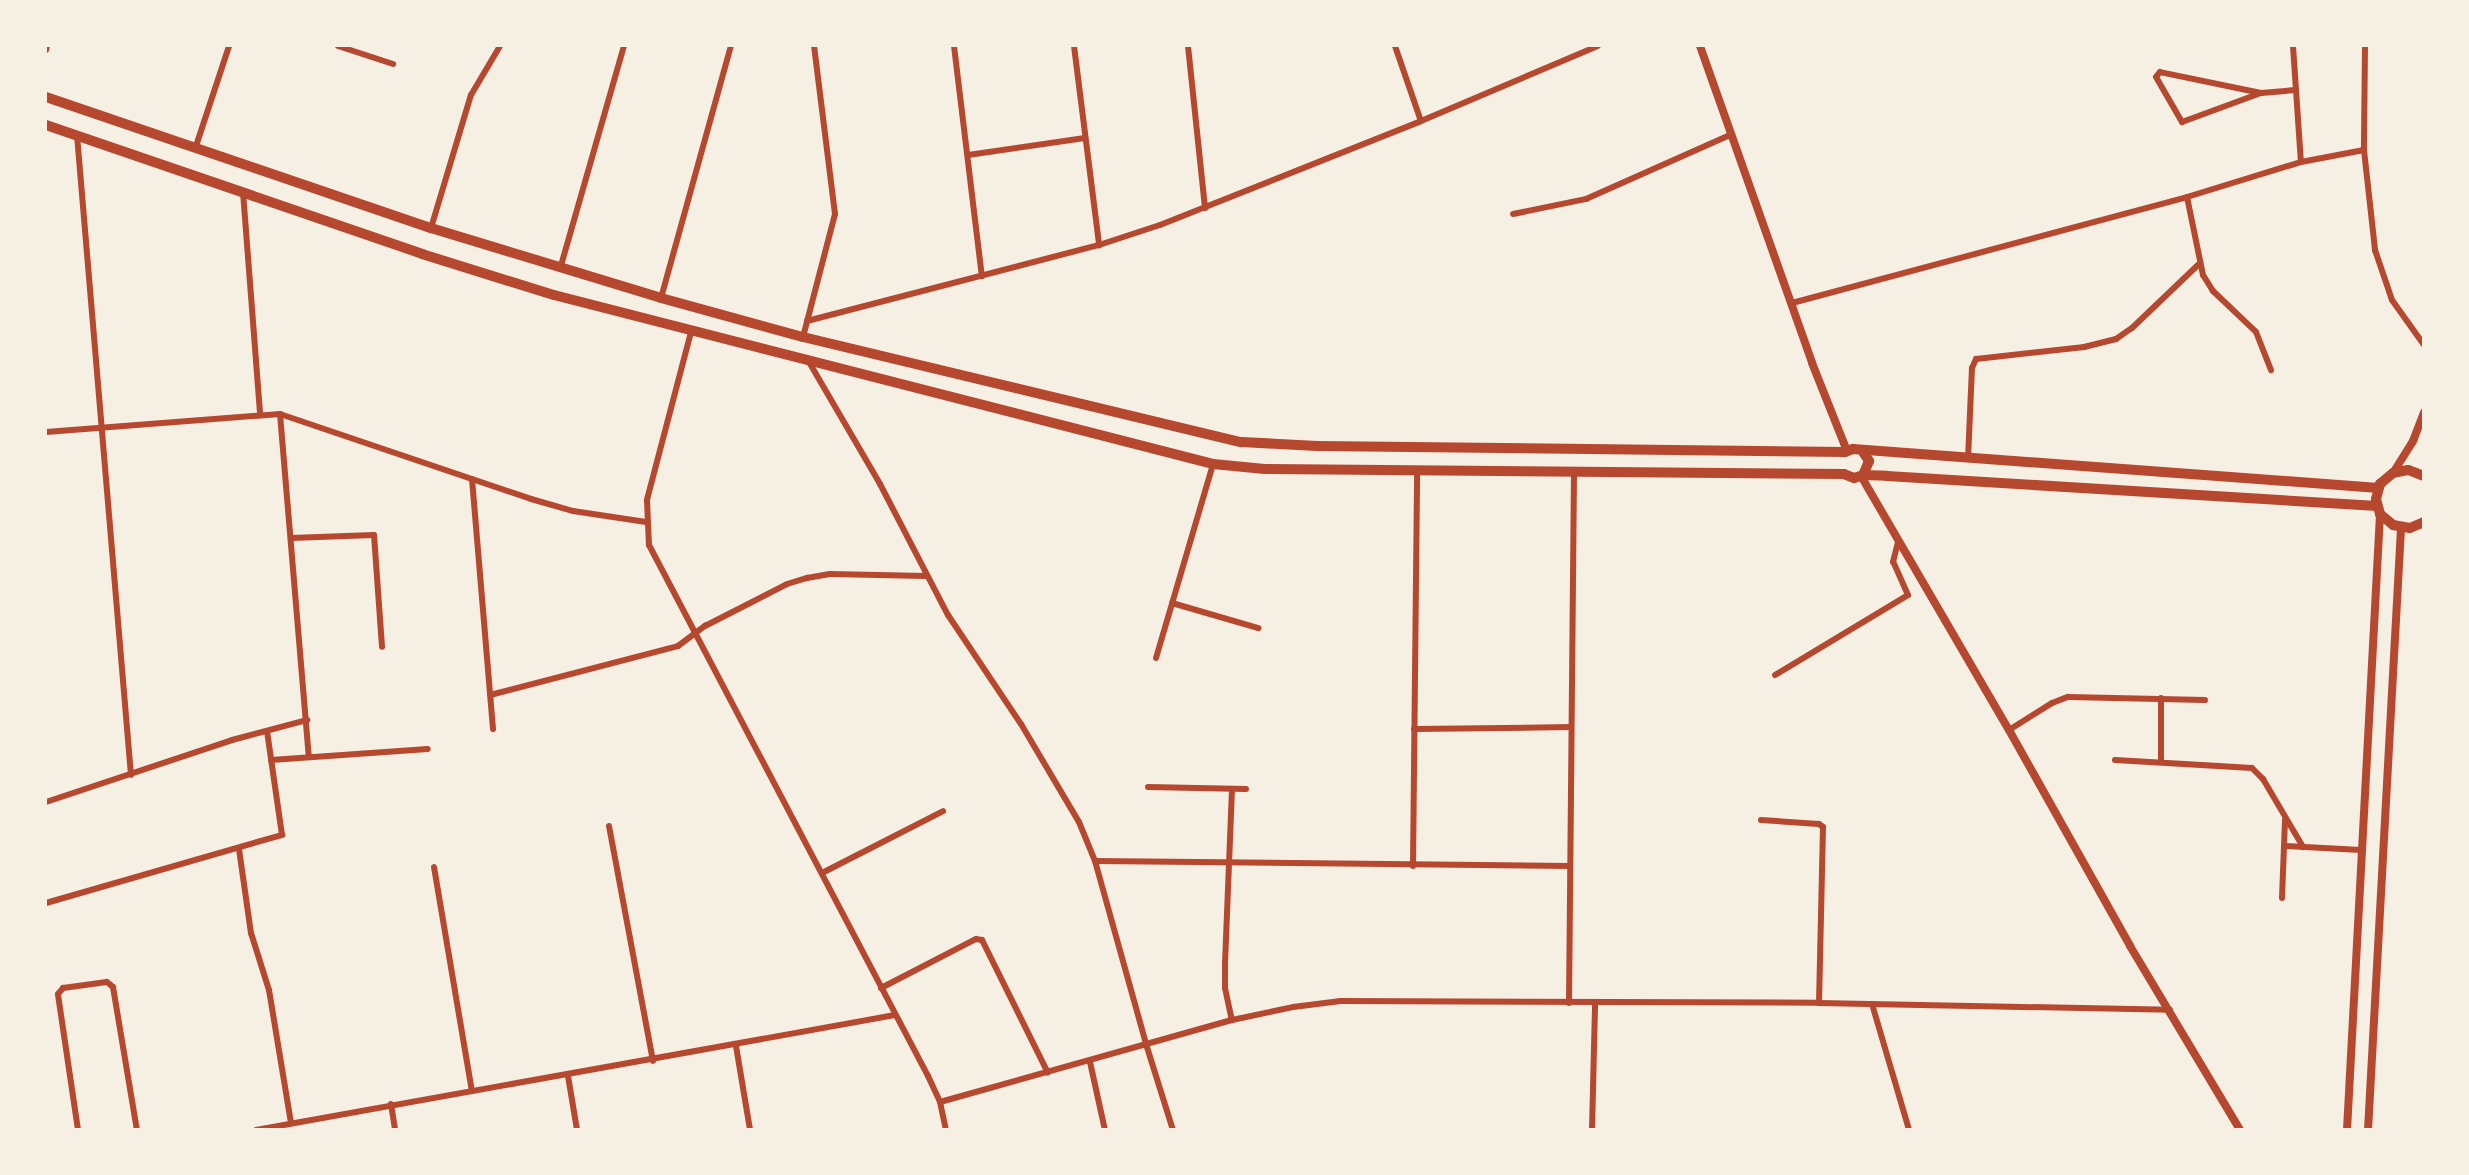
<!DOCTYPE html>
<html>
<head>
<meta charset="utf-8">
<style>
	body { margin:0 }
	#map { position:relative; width:2469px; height:1175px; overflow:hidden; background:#f6efe4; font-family:Signika,sans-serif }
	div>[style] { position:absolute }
	.minor>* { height:6px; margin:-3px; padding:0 3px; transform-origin:3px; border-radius:3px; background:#b5482f }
	.tertiary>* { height:8px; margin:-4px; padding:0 4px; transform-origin:4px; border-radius:4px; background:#b5482f }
	.primary>* { height:10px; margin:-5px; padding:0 5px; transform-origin:5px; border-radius:5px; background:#b5482f }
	span { translate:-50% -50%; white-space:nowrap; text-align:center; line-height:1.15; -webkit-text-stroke:7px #f6efe4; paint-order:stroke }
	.frame { position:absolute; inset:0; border:47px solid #f6efe4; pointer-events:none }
</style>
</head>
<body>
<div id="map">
	<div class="minor">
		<div style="left:338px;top:46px;width:58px;rotate:18.1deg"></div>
		<div style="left:954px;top:46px;width:232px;rotate:83.1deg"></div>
		<div style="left:1074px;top:46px;width:201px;rotate:82.8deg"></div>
		<div style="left:1188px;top:46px;width:163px;rotate:84deg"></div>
		<div style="left:1395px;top:46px;width:79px;rotate:70.9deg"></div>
		<div style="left:2293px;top:46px;width:116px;rotate:86.1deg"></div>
		<div style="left:2365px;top:46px;width:104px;rotate:90.6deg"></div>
		<div style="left:2364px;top:150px;width:101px;rotate:83.7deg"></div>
		<div style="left:2375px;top:250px;width:53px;rotate:71.2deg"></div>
		<div style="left:2392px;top:300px;width:55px;rotate:54.6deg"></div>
		<div style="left:46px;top:50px;width:4px;rotate:-76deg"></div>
		<div style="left:2261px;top:93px;width:103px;rotate:-168.3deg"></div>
		<div style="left:2160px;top:72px;width:6px;rotate:129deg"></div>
		<div style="left:2156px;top:77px;width:52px;rotate:60deg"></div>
		<div style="left:2182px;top:122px;width:84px;rotate:-20.2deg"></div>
		<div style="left:2261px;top:93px;width:34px;rotate:-5deg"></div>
		<div style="left:77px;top:135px;width:642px;rotate:85.18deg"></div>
		<div style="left:195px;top:149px;width:108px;rotate:-71.7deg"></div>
		<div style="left:968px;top:155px;width:118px;rotate:-8.3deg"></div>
		<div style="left:243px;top:192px;width:224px;rotate:85.6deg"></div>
		<div style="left:2187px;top:197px;width:80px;rotate:78.4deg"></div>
		<div style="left:2203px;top:275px;width:19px;rotate:58deg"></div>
		<div style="left:2213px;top:291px;width:59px;rotate:43.6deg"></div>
		<div style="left:2256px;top:332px;width:41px;rotate:68.5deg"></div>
		<div style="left:1513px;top:214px;width:75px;rotate:-11.6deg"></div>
		<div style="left:1586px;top:199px;width:160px;rotate:-24deg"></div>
		<div style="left:431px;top:228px;width:139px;rotate:-73.3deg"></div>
		<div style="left:471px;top:95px;width:57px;rotate:-59.4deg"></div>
		<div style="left:560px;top:269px;width:232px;rotate:-74deg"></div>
		<div style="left:661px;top:298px;width:262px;rotate:-74.5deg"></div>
		<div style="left:1792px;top:303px;width:409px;rotate:-15deg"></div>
		<div style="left:2187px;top:197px;width:119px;rotate:-17.1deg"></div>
		<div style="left:2301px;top:162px;width:64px;rotate:-10.8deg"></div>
		<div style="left:807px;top:321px;width:302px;rotate:-14.6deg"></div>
		<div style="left:1099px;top:245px;width:64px;rotate:-18.2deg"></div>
		<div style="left:1160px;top:225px;width:281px;rotate:-21.7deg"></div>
		<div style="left:1421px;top:121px;width:192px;rotate:-23deg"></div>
		<div style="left:691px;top:332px;width:174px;rotate:104.7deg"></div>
		<div style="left:647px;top:500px;width:45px;rotate:87.5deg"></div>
		<div style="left:649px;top:545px;width:600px;rotate:62.28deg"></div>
		<div style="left:928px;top:1076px;width:29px;rotate:65deg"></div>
		<div style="left:940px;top:1102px;width:29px;rotate:78deg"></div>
		<div style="left:803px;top:337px;width:127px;rotate:-75.4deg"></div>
		<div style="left:835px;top:214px;width:169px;rotate:-97.1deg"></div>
		<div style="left:809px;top:362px;width:141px;rotate:59.8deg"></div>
		<div style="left:880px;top:484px;width:148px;rotate:62.6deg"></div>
		<div style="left:948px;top:615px;width:131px;rotate:56.2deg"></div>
		<div style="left:1021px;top:724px;width:114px;rotate:59.4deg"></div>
		<div style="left:1079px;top:822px;width:42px;rotate:67.7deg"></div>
		<div style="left:1095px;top:861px;width:190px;rotate:74.4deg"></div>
		<div style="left:1146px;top:1044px;width:90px;rotate:72.6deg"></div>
		<div style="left:280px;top:414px;width:343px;rotate:85.2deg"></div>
		<div style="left:46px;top:432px;width:235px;rotate:-4.4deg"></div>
		<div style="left:280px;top:414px;width:265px;rotate:18.7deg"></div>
		<div style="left:531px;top:499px;width:44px;rotate:15.9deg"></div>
		<div style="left:573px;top:511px;width:74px;rotate:8.6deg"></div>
		<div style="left:1968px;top:459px;width:91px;rotate:-87.5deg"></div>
		<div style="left:1972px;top:368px;width:10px;rotate:-66deg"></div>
		<div style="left:1976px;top:359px;width:109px;rotate:-6.3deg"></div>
		<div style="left:2084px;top:347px;width:33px;rotate:-14deg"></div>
		<div style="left:2116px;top:339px;width:19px;rotate:-35deg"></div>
		<div style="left:2132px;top:328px;width:93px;rotate:-43.7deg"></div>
		<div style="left:472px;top:479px;width:251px;rotate:85.2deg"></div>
		<div style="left:291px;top:538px;width:83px;rotate:-2.1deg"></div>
		<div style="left:374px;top:535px;width:112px;rotate:85.9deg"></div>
		<div style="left:1172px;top:603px;width:90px;rotate:16.2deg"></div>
		<div style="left:1156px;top:658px;width:202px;rotate:-73.6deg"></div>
		<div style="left:1775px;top:675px;width:155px;rotate:-31deg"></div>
		<div style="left:1908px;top:595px;width:36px;rotate:-114deg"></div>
		<div style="left:1893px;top:562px;width:21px;rotate:-76deg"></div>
		<div style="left:490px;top:695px;width:194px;rotate:-14.6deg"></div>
		<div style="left:678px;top:646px;width:34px;rotate:-37deg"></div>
		<div style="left:705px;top:626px;width:92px;rotate:-27.1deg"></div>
		<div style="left:787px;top:584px;width:21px;rotate:-17deg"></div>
		<div style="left:807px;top:578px;width:23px;rotate:-10deg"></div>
		<div style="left:830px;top:574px;width:96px;rotate:1.2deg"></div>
		<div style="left:1414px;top:729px;width:157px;rotate:-0.7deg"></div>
		<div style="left:2009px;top:730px;width:51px;rotate:-32.1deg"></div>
		<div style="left:2052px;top:703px;width:17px;rotate:-21deg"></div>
		<div style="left:2068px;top:697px;width:137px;rotate:1.3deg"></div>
		<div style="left:271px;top:760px;width:157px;rotate:-4deg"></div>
		<div style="left:2115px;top:760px;width:137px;rotate:3.3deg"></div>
		<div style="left:2252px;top:768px;width:16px;rotate:45deg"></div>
		<div style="left:2263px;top:779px;width:79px;rotate:59.5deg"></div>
		<div style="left:2161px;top:762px;width:64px;rotate:-90deg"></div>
		<div style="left:1148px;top:787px;width:98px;rotate:1.2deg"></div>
		<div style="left:1232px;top:789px;width:173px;rotate:92.3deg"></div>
		<div style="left:1225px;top:962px;width:26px;rotate:90deg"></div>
		<div style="left:1225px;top:988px;width:33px;rotate:78deg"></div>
		<div style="left:46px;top:802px;width:196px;rotate:-18.4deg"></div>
		<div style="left:232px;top:740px;width:78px;rotate:-14.9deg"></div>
		<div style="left:1761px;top:820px;width:58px;rotate:3.9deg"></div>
		<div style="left:1819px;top:824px;width:5px;rotate:37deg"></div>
		<div style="left:1823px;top:827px;width:176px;rotate:91.3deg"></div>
		<div style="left:609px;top:826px;width:239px;rotate:79.4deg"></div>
		<div style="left:2284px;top:846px;width:77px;rotate:3deg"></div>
		<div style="left:239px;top:849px;width:85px;rotate:81.9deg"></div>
		<div style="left:251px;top:933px;width:60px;rotate:72.5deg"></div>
		<div style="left:269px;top:990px;width:135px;rotate:80.6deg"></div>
		<div style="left:1095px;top:861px;width:475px;rotate:0.6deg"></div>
		<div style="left:1413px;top:866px;width:395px;rotate:-89.4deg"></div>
		<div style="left:434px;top:867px;width:227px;rotate:80.4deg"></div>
		<div style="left:822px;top:873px;width:136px;rotate:-27.1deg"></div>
		<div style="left:2282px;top:898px;width:78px;rotate:-87.8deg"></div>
		<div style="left:46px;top:903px;width:246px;rotate:-16.1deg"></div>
		<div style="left:282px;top:835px;width:105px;rotate:-98.2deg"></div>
		<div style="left:881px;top:988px;width:107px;rotate:-27.3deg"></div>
		<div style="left:976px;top:939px;width:6px;rotate:9deg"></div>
		<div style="left:982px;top:940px;width:148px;rotate:63.6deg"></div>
		<div style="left:1569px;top:1003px;width:531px;rotate:-89.46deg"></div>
		<div style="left:1872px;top:1004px;width:131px;rotate:73.6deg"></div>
		<div style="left:736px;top:1046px;width:85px;rotate:80.5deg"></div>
		<div style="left:1090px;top:1062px;width:70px;rotate:77.6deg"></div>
		<div style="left:568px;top:1076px;width:55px;rotate:80.5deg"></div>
		<div style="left:940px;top:1102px;width:303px;rotate:-15.7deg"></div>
		<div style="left:1232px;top:1020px;width:62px;rotate:-12deg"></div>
		<div style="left:1293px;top:1007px;width:48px;rotate:-7.1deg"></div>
		<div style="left:1341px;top:1001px;width:478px;rotate:0.2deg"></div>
		<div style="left:1819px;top:1003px;width:351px;rotate:1.1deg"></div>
		<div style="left:391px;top:1104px;width:26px;rotate:81deg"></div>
		<div style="left:78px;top:1130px;width:137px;rotate:-98.4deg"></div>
		<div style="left:58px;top:994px;width:8px;rotate:-50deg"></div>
		<div style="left:63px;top:988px;width:44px;rotate:-7.8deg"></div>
		<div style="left:107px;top:982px;width:8px;rotate:40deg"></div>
		<div style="left:113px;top:987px;width:145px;rotate:80.5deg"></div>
		<div style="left:256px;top:1130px;width:649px;rotate:-10.2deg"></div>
		<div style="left:1592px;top:1130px;width:126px;rotate:-88.6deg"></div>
	</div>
	<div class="tertiary">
		<div style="left:1700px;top:46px;width:336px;rotate:70.5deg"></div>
		<div style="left:1812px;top:363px;width:95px;rotate:68.3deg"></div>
		<div style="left:2393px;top:473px;width:38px;rotate:-58deg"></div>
		<div style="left:2413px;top:441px;width:31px;rotate:-69deg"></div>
		<div style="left:1861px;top:476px;width:294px;rotate:59.8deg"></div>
		<div style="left:2009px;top:730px;width:248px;rotate:60.7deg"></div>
		<div style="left:2130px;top:946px;width:214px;rotate:59.1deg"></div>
		<div style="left:2347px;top:1130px;width:617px;rotate:-86.93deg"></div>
		<div style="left:2368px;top:1130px;width:603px;rotate:-86.86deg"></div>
	</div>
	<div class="primary">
		<div style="left:46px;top:97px;width:407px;rotate:18.8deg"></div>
		<div style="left:431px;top:228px;width:240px;rotate:16.9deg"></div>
		<div style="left:661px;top:298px;width:147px;rotate:15.4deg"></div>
		<div style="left:803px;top:337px;width:451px;rotate:13.5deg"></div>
		<div style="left:1242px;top:442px;width:75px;rotate:3.1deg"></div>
		<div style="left:1317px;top:446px;width:528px;rotate:0.65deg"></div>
		<div style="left:1845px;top:452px;width:9px;rotate:-21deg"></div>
		<div style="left:1853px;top:449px;width:527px;rotate:4.24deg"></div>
		<div style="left:46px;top:125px;width:398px;rotate:18.9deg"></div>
		<div style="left:422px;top:254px;width:138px;rotate:17.3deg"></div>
		<div style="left:554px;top:295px;width:680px;rotate:14.38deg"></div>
		<div style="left:1213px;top:464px;width:52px;rotate:5.5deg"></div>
		<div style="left:1265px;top:469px;width:579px;rotate:0.49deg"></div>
		<div style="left:1844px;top:474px;width:11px;rotate:22deg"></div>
		<div style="left:1854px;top:478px;width:9px;rotate:-18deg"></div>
		<div style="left:1863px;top:475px;width:24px;rotate:2deg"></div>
		<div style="left:1887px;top:476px;width:491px;rotate:3.5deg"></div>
		<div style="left:1863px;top:452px;width:11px;rotate:56deg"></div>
		<div style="left:1869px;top:461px;width:15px;rotate:113deg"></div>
		<div style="left:2424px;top:476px;width:17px;rotate:-159deg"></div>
		<div style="left:2408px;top:470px;width:15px;rotate:169deg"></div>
		<div style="left:2393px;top:473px;width:17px;rotate:140deg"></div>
		<div style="left:2380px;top:484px;width:16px;rotate:105deg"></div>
		<div style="left:2376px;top:499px;width:16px;rotate:75deg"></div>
		<div style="left:2380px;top:514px;width:17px;rotate:40deg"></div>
		<div style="left:2393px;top:525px;width:17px;rotate:10deg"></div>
		<div style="left:2410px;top:528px;width:15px;rotate:-23deg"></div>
	</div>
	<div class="frame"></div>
</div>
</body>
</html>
